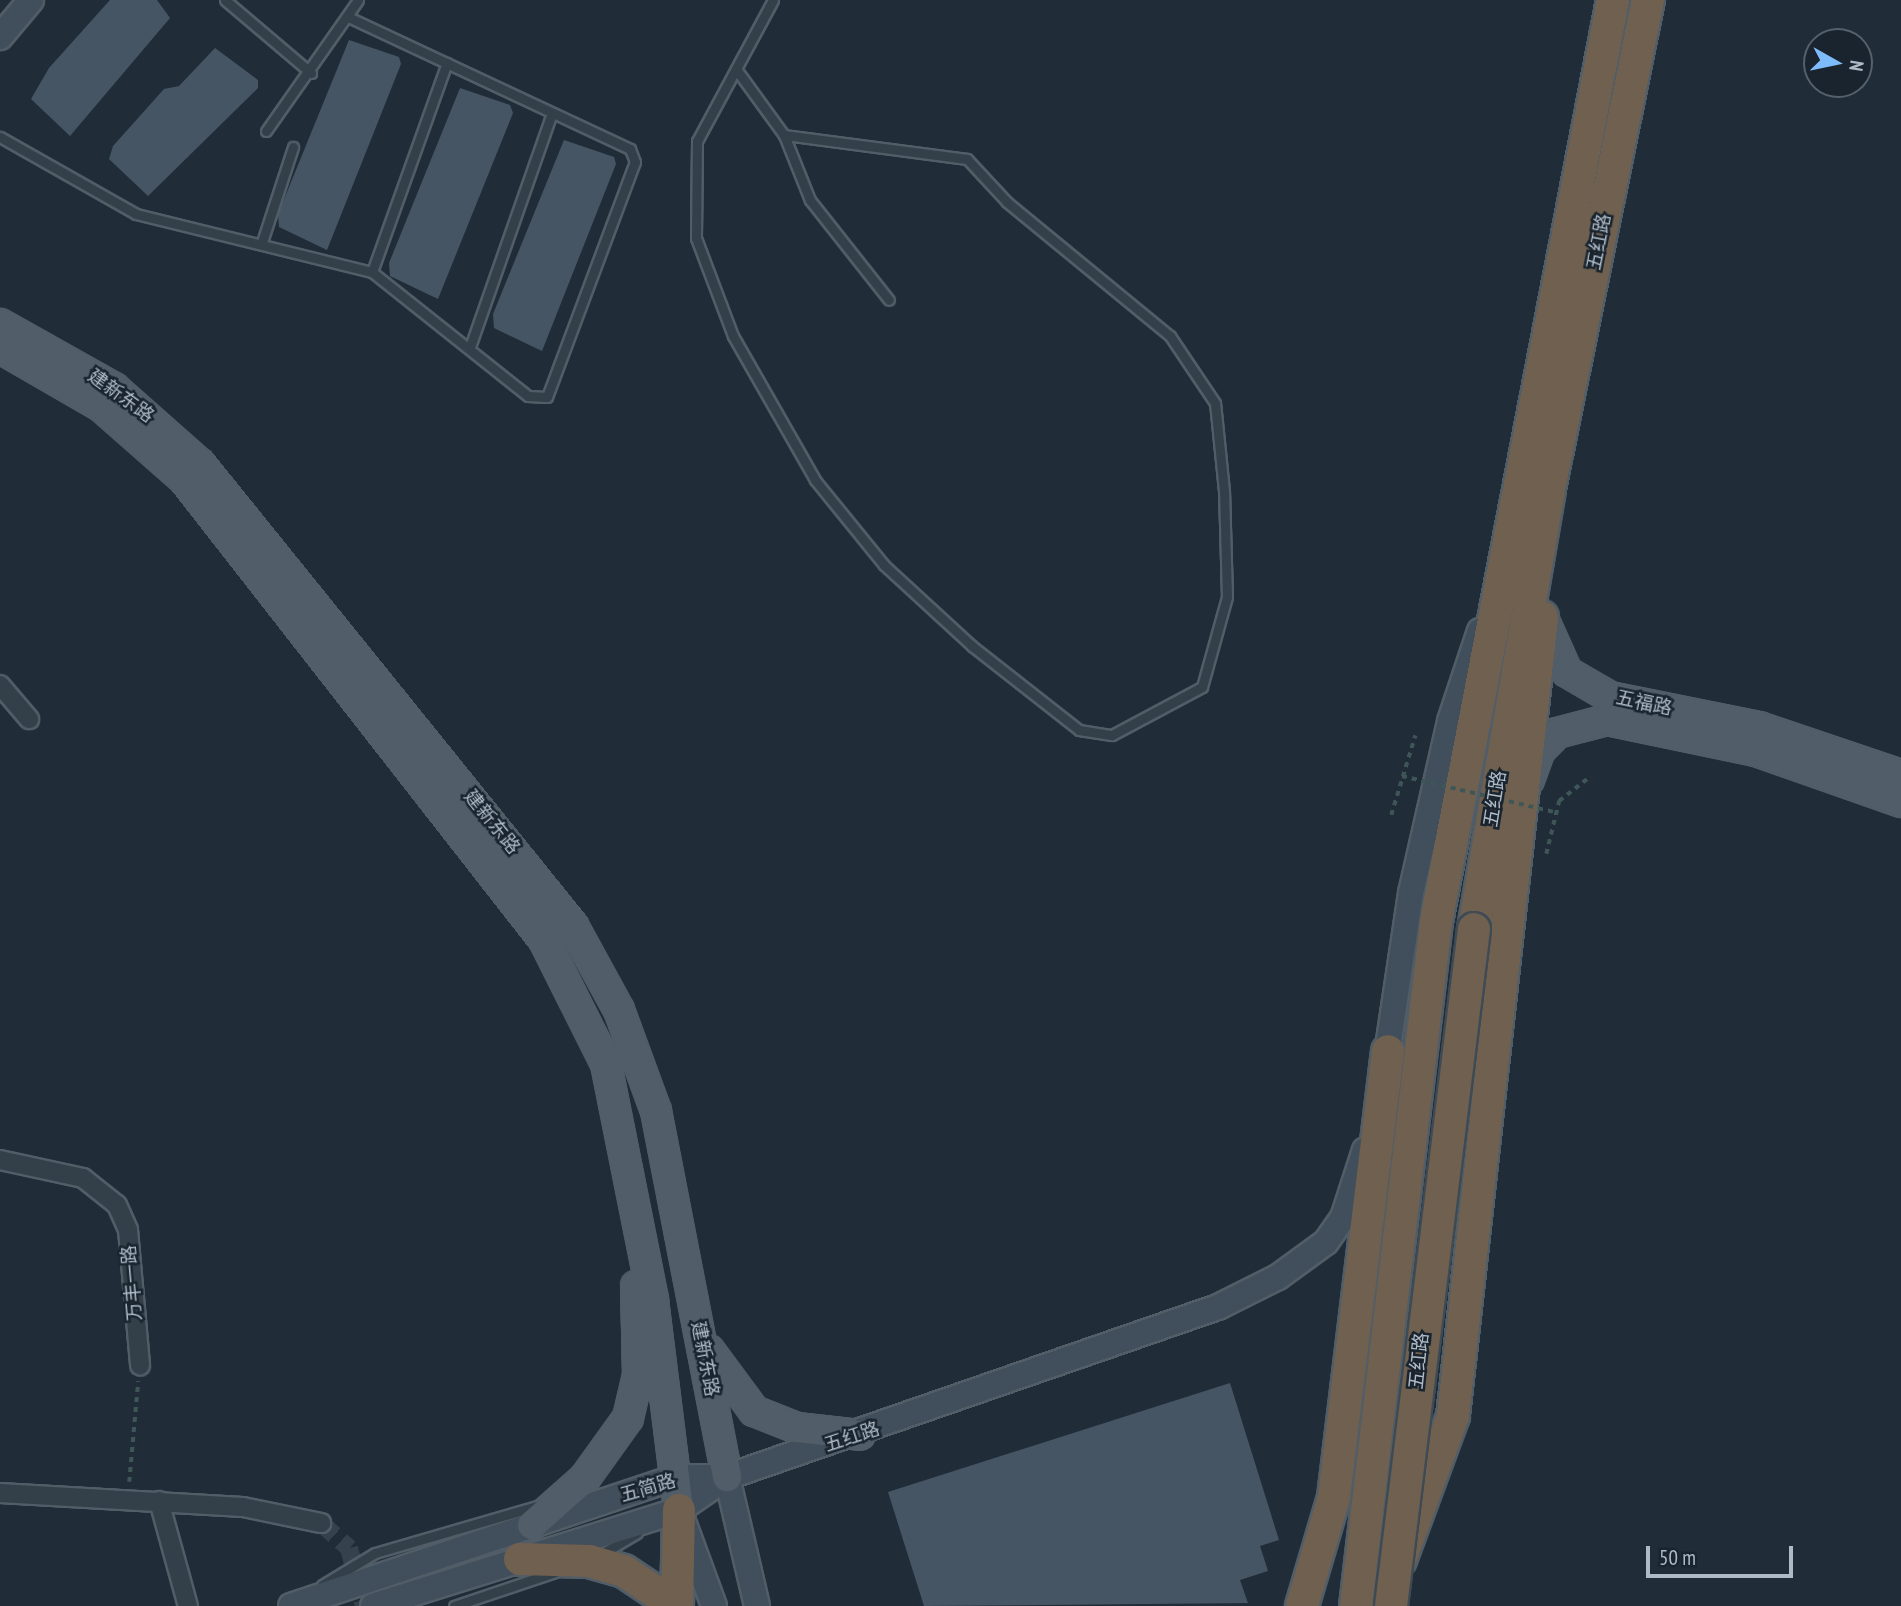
<!DOCTYPE html>
<html>
<head>
<meta charset="utf-8">
<style>
	body { margin:0 }
	#map { position:relative; width:1901px; height:1606px; overflow:hidden; background:#202d39; font-family:"PT Sans Narrow","Noto Sans SC",sans-serif }
	div>[style] { position:absolute }
	.building>* { inset:0; background:#465563 }
	.street-tunnel>* { height:18px; margin-top:-9px; transform-origin:0; background:repeating-linear-gradient(90deg,#35424e 0 18px,transparent 0 27px) }
	.path>* { height:3.5px; margin-top:-1.75px; transform-origin:0; background:repeating-linear-gradient(90deg,#3f5657 0 5px,transparent 0 10px) }
	.roads { filter:drop-shadow(2px 0 #515d67) drop-shadow(-2px 0 #515d67) drop-shadow(0 2px #515d67) drop-shadow(0 -2px #515d67) }
	.lane>* { height:9px; margin:-4.5px; padding:0 4.5px; transform-origin:4.5px; border-radius:4.5px; background:#333f49 }
	.street>* { height:18px; margin:-9px; padding:0 9px; transform-origin:9px; border-radius:9px; background:#333f49 }
	.secondary>* { height:24px; margin:-12px; padding:0 12px; transform-origin:12px; border-radius:12px; background:#414e5c }
	.primary>* { height:28px; margin:-14px; padding:0 14px; transform-origin:14px; border-radius:14px; background:#515e69 }
	.highway>* { height:32px; margin:-16px; padding:0 16px; transform-origin:16px; border-radius:16px; background:#6f6050 }
	.path-bridge>* { height:3.5px; margin-top:-1.75px; transform-origin:0; background:repeating-linear-gradient(90deg,#3f5657 0 5px,transparent 0 10px) }
	.bridges { filter:drop-shadow(2px 0 #3e4a54) drop-shadow(-2px 0 #3e4a54) drop-shadow(0 2px #3e4a54) drop-shadow(0 -2px #3e4a54) }
	.highway-bridge>* { height:32px; margin:-16px; padding:0 16px; transform-origin:16px; border-radius:16px; background:#6f6050 }
	span { translate:-50% -50%; white-space:nowrap; text-align:center; line-height:1.15; -webkit-text-stroke:5px #19242e; paint-order:stroke }
	.street-label { font-size:19px; color:#aebac6 }
	.north { position:absolute; left:1803px; top:28px; width:70px; height:70px; box-sizing:border-box; background:#19242e; border:2px solid #55606b; border-radius:50%; rotate:99deg; font-size:19px; font-weight:700; line-height:28px; text-align:center; color:#aebac6 }
	.north::after { content:''; display:block; margin:auto; width:24px; height:32px; background:#7ebbfb; clip-path:polygon(50% 0,100% 100%,50% 72%,0 100%) }
	.scale { position:absolute; left:1646px; top:1546px; width:147px; height:32px; box-sizing:border-box; border:4px solid #aebac6; border-top:0; padding-left:9px; font-size:21px; line-height:24px; white-space:nowrap; color:#aebac6; -webkit-text-stroke:5px #19242e; paint-order:stroke }
</style>
</head>
<body>
<div id="map">
	<div class="building">
		<div style="clip-path:polygon(110px 0,157px 0,170px 18px,70px 136px,31px 99px,49px 68px)"></div>
		<div style="clip-path:polygon(349px 40px,399px 57px,401px 64px,327px 250px,279px 227px,278px 214px)"></div>
		<div style="clip-path:polygon(215px 48px,258px 80px,258px 88px,148px 196px,109px 159px,113px 146px,164px 89px,179px 86px)"></div>
		<div style="clip-path:polygon(460px 88px,510px 105px,513px 113px,438px 299px,390px 276px,389px 263px)"></div>
		<div style="clip-path:polygon(564px 140px,614px 157px,616px 164px,542px 351px,494px 328px,493px 314px)"></div>
		<div style="clip-path:polygon(1230px 1383px,1279px 1540px,1260px 1546px,1268px 1571px,1240px 1580px,1248px 1603px,924px 1606px,888px 1492px)"></div>
	</div>
	<div class="street-tunnel">
		<div style="left:321px;top:1523px;width:38px;rotate:42deg"></div>
		<div style="left:349px;top:1548px;width:60px;rotate:75.5deg"></div>
	</div>
	<div class="path">
		<div style="left:1391px;top:815px;width:83px;rotate:-73.1deg"></div>
		<div style="left:1546px;top:854px;width:55px;rotate:-76.2deg"></div>
		<div style="left:1559px;top:801px;width:37px;rotate:-38deg"></div>
		<div style="left:129px;top:1482px;width:101px;rotate:-84.9deg"></div>
	</div>
	<div class="roads">
		<div class="lane">
			<div style="left:225px;top:0;width:113px;rotate:40.3deg"></div>
			<div style="left:773px;top:0;width:160px;rotate:118.3deg"></div>
			<div style="left:697px;top:141px;width:97px;rotate:90.6deg"></div>
			<div style="left:696px;top:238px;width:105px;rotate:69.3deg"></div>
			<div style="left:733px;top:336px;width:166px;rotate:60.3deg"></div>
			<div style="left:815px;top:480px;width:109px;rotate:50.9deg"></div>
			<div style="left:884px;top:565px;width:120px;rotate:42.6deg"></div>
			<div style="left:972px;top:646px;width:136px;rotate:38.1deg"></div>
			<div style="left:1079px;top:730px;width:33px;rotate:9deg"></div>
			<div style="left:1112px;top:735px;width:102px;rotate:-28.1deg"></div>
			<div style="left:1202px;top:687px;width:93px;rotate:-74.5deg"></div>
			<div style="left:1227px;top:597px;width:106px;rotate:-91.6deg"></div>
			<div style="left:1224px;top:491px;width:88px;rotate:-95.8deg"></div>
			<div style="left:1215px;top:403px;width:81px;rotate:-123.9deg"></div>
			<div style="left:1170px;top:336px;width:211px;rotate:-140.6deg"></div>
			<div style="left:1007px;top:202px;width:59px;rotate:-132.9deg"></div>
			<div style="left:967px;top:159px;width:185px;rotate:-172.5deg"></div>
			<div style="left:736px;top:69px;width:82px;rotate:54deg"></div>
			<div style="left:784px;top:135px;width:70px;rotate:68.2deg"></div>
			<div style="left:810px;top:200px;width:127px;rotate:51.7deg"></div>
			<div style="left:266px;top:131px;width:160px;rotate:-54.9deg"></div>
			<div style="left:0;top:137px;width:156px;rotate:29.5deg"></div>
			<div style="left:136px;top:214px;width:243px;rotate:13.8deg"></div>
			<div style="left:372px;top:272px;width:199px;rotate:38.5deg"></div>
			<div style="left:528px;top:396px;width:19px;rotate:3deg"></div>
			<div style="left:547px;top:397px;width:251px;rotate:-69.5deg"></div>
			<div style="left:635px;top:162px;width:14px;rotate:-111deg"></div>
			<div style="left:630px;top:149px;width:309px;rotate:-154.9deg"></div>
			<div style="left:262px;top:242px;width:100px;rotate:-71.9deg"></div>
			<div style="left:372px;top:272px;width:222px;rotate:-70.3deg"></div>
			<div style="left:470px;top:347px;width:248px;rotate:-70.7deg"></div>
			<div style="left:598px;top:1556px;width:45px;rotate:-30.5deg"></div>
			<div style="left:322px;top:1585px;width:62px;rotate:-31.1deg"></div>
			<div style="left:375px;top:1553px;width:172px;rotate:-16.2deg"></div>
			<div style="left:454px;top:1606px;width:107px;rotate:-18.6deg"></div>
		</div>
		<div class="street">
			<div style="left:0;top:685px;width:45px;rotate:49.5deg"></div>
			<div style="left:0;top:1160px;width:85px;rotate:12.2deg"></div>
			<div style="left:83px;top:1178px;width:43px;rotate:38.5deg"></div>
			<div style="left:117px;top:1205px;width:27px;rotate:66deg"></div>
			<div style="left:128px;top:1230px;width:136px;rotate:84.9deg"></div>
			<div style="left:0;top:1493px;width:243px;rotate:3.3deg"></div>
			<div style="left:243px;top:1507px;width:80px;rotate:11.6deg"></div>
			<div style="left:159px;top:1501px;width:109px;rotate:74.6deg"></div>
		</div>
		<div class="secondary">
			<div style="left:0;top:37px;width:48px;rotate:-50deg"></div>
			<div style="left:1385px;top:1067px;width:176px;rotate:-81.5deg"></div>
			<div style="left:1411px;top:893px;width:176px;rotate:-77.2deg"></div>
			<div style="left:1450px;top:721px;width:95px;rotate:-71.6deg"></div>
			<div style="left:727px;top:1477px;width:132px;rotate:76.9deg"></div>
			<div style="left:684px;top:1524px;width:87px;rotate:69.9deg"></div>
			<div style="left:291px;top:1606px;width:406px;rotate:-18.5deg"></div>
			<div style="left:676px;top:1477px;width:51px"></div>
			<div style="left:373px;top:1606px;width:321px;rotate:-17.4deg"></div>
			<div style="left:679px;top:1510px;width:58px;rotate:-34.5deg"></div>
			<div style="left:727px;top:1477px;width:520px;rotate:-19.1deg"></div>
			<div style="left:1218px;top:1307px;width:67px;rotate:-26.6deg"></div>
			<div style="left:1278px;top:1277px;width:59px;rotate:-36.1deg"></div>
			<div style="left:1326px;top:1242px;width:29px;rotate:-55deg"></div>
			<div style="left:1343px;top:1218px;width:71px;rotate:-72.1deg"></div>
		</div>
		<div class="primary">
			<div style="left:0;top:324px;width:131px;rotate:29.3deg"></div>
			<div style="left:114px;top:388px;width:115px;rotate:41.5deg"></div>
			<div style="left:200px;top:464px;width:594px;rotate:51.08deg"></div>
			<div style="left:573px;top:926px;width:96px;rotate:61.3deg"></div>
			<div style="left:619px;top:1010px;width:108px;rotate:69.9deg"></div>
			<div style="left:656px;top:1111px;width:373px;rotate:79deg"></div>
			<div style="left:0;top:348px;width:118px;rotate:30deg"></div>
			<div style="left:102px;top:407px;width:109px;rotate:41.3deg"></div>
			<div style="left:184px;top:479px;width:585px;rotate:52.01deg"></div>
			<div style="left:544px;top:940px;width:139px;rotate:63.4deg"></div>
			<div style="left:606px;top:1064px;width:241px;rotate:78.7deg"></div>
			<div style="left:653px;top:1300px;width:212px;rotate:82.9deg"></div>
			<div style="left:1542px;top:616px;width:61px;rotate:65.9deg"></div>
			<div style="left:1567px;top:672px;width:50px;rotate:30.2deg"></div>
			<div style="left:1610px;top:697px;width:152px;rotate:11.4deg"></div>
			<div style="left:1759px;top:727px;width:150px;rotate:18.7deg"></div>
			<div style="left:1529px;top:780px;width:32px;rotate:-70deg"></div>
			<div style="left:1540px;top:750px;width:24px;rotate:-45deg"></div>
			<div style="left:1557px;top:733px;width:52px;rotate:-14.6deg"></div>
			<div style="left:1607px;top:720px;width:152px;rotate:11.8deg"></div>
			<div style="left:1756px;top:751px;width:154px;rotate:19.4deg"></div>
			<div style="left:709px;top:1350px;width:76px;rotate:53.6deg"></div>
			<div style="left:754px;top:1411px;width:46px;rotate:21.6deg"></div>
			<div style="left:797px;top:1428px;width:63px;rotate:6.3deg"></div>
			<div style="left:532px;top:1525px;width:71px;rotate:-41.6deg"></div>
			<div style="left:585px;top:1478px;width:74px;rotate:-54.4deg"></div>
			<div style="left:628px;top:1418px;width:44px;rotate:-76.9deg"></div>
			<div style="left:638px;top:1375px;width:89px;rotate:-91.3deg"></div>
		</div>
		<div class="highway">
			<div style="left:1474px;top:929px;width:441px;rotate:-80.3deg"></div>
			<div style="left:1548px;top:494px;width:504px;rotate:-78.56deg"></div>
			<div style="left:520px;top:1559px;width:69px;rotate:1.7deg"></div>
			<div style="left:589px;top:1561px;width:36px;rotate:16deg"></div>
			<div style="left:624px;top:1571px;width:63px;rotate:33.9deg"></div>
			<div style="left:1400px;top:1560px;width:153px;rotate:-69.8deg"></div>
			<div style="left:1453px;top:1416px;width:804px;rotate:-83.64deg"></div>
			<div style="left:677px;top:1606px;width:96px;rotate:-88.8deg"></div>
			<div style="left:1302px;top:1606px;width:114px;rotate:-73.6deg"></div>
			<div style="left:1334px;top:1497px;width:449px;rotate:-83.1deg"></div>
			<div style="left:1356px;top:1606px;width:689px;rotate:-83.33deg"></div>
			<div style="left:1436px;top:922px;width:939px;rotate:-79.13deg"></div>
		</div>
	</div>
	<div class="path-bridge">
		<div style="left:1402px;top:776px;width:156px;rotate:13.3deg"></div>
	</div>
	<div class="bridges">
		<div class="highway-bridge">
			<div style="left:1391px;top:1606px;width:682px;rotate:-83.01deg"></div>
		</div>
	</div>
	<div class="street-label">
		<span style="left:1599px;top:242px;rotate:-79deg">五红路</span>
		<span style="left:121px;top:396px;rotate:36deg">建新东路</span>
		<span style="left:1644px;top:703px;rotate:12deg">五福路</span>
		<span style="left:1495px;top:799px;rotate:-81deg">五红路</span>
		<span style="left:492px;top:822px;rotate:51deg">建新东路</span>
		<span style="left:132px;top:1283px;rotate:-95deg">万丰一路</span>
		<span style="left:705px;top:1359px;rotate:79deg">建新东路</span>
		<span style="left:1419px;top:1361px;rotate:-84deg">五红路</span>
		<span style="left:852px;top:1437px;rotate:-18deg">五红路</span>
		<span style="left:648px;top:1488px;rotate:-16deg">五简路</span>
	</div>
	<div class="north">N</div>
	<div class="scale">50 m</div>
</div>
</body>
</html>
